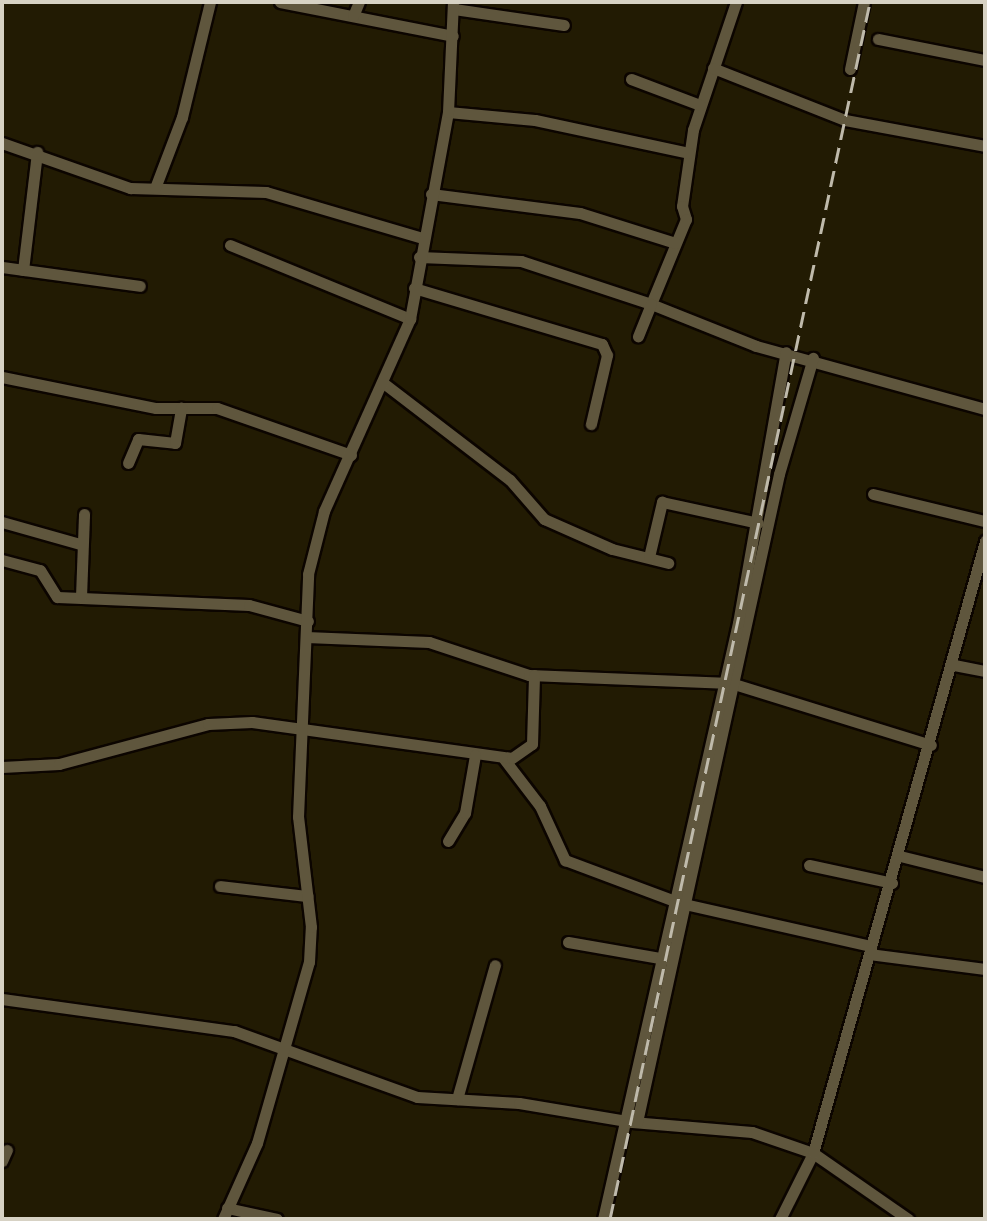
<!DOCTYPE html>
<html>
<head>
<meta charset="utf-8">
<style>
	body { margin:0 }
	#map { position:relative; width:987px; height:1221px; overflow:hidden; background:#221b03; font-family:Poppins,sans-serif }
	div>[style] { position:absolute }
	.roads { filter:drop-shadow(2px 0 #0c0500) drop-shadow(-2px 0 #0c0500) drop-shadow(0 2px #0c0500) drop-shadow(0 -2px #0c0500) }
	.minor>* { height:11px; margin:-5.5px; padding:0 5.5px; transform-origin:5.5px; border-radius:5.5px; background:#5f563d }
	.rail>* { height:3px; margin-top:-1.5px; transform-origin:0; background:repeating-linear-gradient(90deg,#bfbaab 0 16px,transparent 0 24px) }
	span { translate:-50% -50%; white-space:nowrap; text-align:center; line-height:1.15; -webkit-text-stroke:8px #191200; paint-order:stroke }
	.frame { position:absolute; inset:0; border:4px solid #d7d2c4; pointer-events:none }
</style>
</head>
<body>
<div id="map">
	<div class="roads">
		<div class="minor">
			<div style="left:280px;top:2px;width:176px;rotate:11.1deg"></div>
			<div style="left:736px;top:2px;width:135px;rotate:108.6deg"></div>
			<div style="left:693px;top:130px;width:77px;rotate:98.2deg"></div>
			<div style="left:682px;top:206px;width:14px;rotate:73deg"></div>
			<div style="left:686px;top:219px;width:92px;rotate:112.4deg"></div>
			<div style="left:651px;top:304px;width:113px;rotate:21.8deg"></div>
			<div style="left:756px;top:346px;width:238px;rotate:15.4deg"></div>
			<div style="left:454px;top:9px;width:111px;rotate:8.3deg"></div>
			<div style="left:353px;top:16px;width:15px;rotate:-67deg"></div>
			<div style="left:878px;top:39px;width:109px;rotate:11.1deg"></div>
			<div style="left:713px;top:68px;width:142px;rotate:21.5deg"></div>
			<div style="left:845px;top:120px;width:142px;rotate:10.5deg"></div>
			<div style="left:850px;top:69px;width:68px;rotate:-78.2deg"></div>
			<div style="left:631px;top:79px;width:74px;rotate:20.6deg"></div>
			<div style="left:448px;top:112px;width:87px;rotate:5.3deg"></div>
			<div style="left:535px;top:120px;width:157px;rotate:12.1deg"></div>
			<div style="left:2px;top:143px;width:136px;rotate:19.4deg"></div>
			<div style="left:130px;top:188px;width:136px;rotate:1.7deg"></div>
			<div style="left:266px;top:192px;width:163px;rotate:16.4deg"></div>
			<div style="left:155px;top:188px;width:76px;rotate:-69.2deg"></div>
			<div style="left:182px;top:117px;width:118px;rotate:-76.3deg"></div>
			<div style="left:431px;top:194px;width:150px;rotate:7.3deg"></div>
			<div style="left:580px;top:213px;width:100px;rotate:17.5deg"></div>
			<div style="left:230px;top:245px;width:195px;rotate:22.3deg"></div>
			<div style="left:419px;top:257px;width:102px;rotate:2.2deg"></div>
			<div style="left:521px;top:261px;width:137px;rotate:18.3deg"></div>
			<div style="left:651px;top:304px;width:35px;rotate:112deg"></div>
			<div style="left:2px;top:267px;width:139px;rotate:7.8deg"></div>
			<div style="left:23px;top:270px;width:119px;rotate:-83.2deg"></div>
			<div style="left:414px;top:288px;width:196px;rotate:16.6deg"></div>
			<div style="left:602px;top:344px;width:12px;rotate:66deg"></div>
			<div style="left:607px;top:355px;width:71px;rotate:103.1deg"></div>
			<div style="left:2px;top:377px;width:157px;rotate:11.4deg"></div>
			<div style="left:156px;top:408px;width:61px"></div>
			<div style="left:217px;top:408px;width:142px;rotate:19.3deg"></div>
			<div style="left:386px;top:385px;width:156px;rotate:37.5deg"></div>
			<div style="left:510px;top:480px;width:52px;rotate:48.9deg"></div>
			<div style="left:544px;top:519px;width:74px;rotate:23.8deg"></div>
			<div style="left:612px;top:549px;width:58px;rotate:14deg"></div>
			<div style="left:128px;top:463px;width:26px;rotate:-67deg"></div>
			<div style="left:138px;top:439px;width:37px;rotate:6deg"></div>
			<div style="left:175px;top:443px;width:36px;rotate:-80deg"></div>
			<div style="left:873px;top:494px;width:115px;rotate:13.6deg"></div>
			<div style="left:2px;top:522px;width:81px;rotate:15.8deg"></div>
			<div style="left:649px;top:557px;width:57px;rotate:-76.7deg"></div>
			<div style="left:662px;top:502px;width:98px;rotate:12.3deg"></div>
			<div style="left:2px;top:560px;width:39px;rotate:15deg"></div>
			<div style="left:40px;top:570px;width:32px;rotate:58deg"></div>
			<div style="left:57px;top:597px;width:192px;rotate:2.4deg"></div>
			<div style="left:249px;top:605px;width:61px;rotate:15.2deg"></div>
			<div style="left:81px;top:597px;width:83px;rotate:-87.9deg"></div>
			<div style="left:306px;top:637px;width:123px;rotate:2.3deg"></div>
			<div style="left:429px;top:642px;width:105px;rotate:18.3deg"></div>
			<div style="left:529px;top:675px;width:195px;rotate:2.3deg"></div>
			<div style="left:954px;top:665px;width:32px;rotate:11deg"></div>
			<div style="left:734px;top:684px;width:206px;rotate:17.2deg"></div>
			<div style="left:504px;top:759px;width:59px;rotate:52.5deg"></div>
			<div style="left:540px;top:806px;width:60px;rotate:65.2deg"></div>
			<div style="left:565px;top:860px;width:123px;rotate:20.5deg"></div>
			<div style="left:680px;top:903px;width:196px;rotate:12.7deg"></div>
			<div style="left:2px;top:767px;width:57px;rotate:-3deg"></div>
			<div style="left:59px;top:764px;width:154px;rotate:-15deg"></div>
			<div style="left:208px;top:724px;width:44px;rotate:-2.6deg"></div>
			<div style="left:252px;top:722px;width:262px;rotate:7.9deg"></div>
			<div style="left:512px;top:758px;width:24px;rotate:-35deg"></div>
			<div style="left:532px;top:744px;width:69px;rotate:-88.3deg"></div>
			<div style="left:448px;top:841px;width:33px;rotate:-59deg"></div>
			<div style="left:465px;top:813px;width:59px;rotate:-80.2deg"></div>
			<div style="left:900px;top:856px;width:88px;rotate:13.9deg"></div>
			<div style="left:809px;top:865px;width:85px;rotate:12.2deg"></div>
			<div style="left:220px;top:886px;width:88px;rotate:6.6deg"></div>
			<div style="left:568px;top:942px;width:93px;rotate:9.9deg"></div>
			<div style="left:869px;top:954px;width:117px;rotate:7.4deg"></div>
			<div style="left:2px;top:999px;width:234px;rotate:7.9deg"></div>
			<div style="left:234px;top:1031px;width:195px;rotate:19.8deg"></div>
			<div style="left:417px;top:1097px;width:102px;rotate:3.4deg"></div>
			<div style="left:519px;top:1103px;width:115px;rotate:9.5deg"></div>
			<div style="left:632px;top:1122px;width:120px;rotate:4.8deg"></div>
			<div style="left:752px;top:1132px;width:65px;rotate:19deg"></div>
			<div style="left:813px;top:1153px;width:116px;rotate:34.8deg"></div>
			<div style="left:457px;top:1099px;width:139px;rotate:-74.2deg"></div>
			<div style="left:637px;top:1122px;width:663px;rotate:-77.64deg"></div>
			<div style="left:779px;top:474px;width:121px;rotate:-73.7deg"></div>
			<div style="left:2px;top:1161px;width:12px;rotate:-66deg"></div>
			<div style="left:227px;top:1208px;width:51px;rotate:12.4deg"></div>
			<div style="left:223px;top:1219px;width:83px;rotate:-65.9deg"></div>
			<div style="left:257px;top:1143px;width:188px;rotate:-74deg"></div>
			<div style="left:309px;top:962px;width:35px;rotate:-87deg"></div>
			<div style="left:311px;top:927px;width:111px;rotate:-96.7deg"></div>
			<div style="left:298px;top:817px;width:243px;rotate:-87.6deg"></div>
			<div style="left:308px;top:574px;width:65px;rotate:-75.7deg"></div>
			<div style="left:324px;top:511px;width:210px;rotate:-65.9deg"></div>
			<div style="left:410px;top:319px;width:210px;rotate:-79.6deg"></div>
			<div style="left:448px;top:112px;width:110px;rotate:-87.4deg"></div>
			<div style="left:603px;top:1219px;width:611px;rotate:-77.24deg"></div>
			<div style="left:738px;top:623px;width:275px;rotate:-80deg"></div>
			<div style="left:780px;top:1219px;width:74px;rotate:-63.4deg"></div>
			<div style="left:813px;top:1153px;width:636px;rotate:-74.3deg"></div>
		</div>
	</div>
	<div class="rail">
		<div style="left:610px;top:1219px;width:1244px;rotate:-77.94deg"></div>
	</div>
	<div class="frame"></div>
</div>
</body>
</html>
